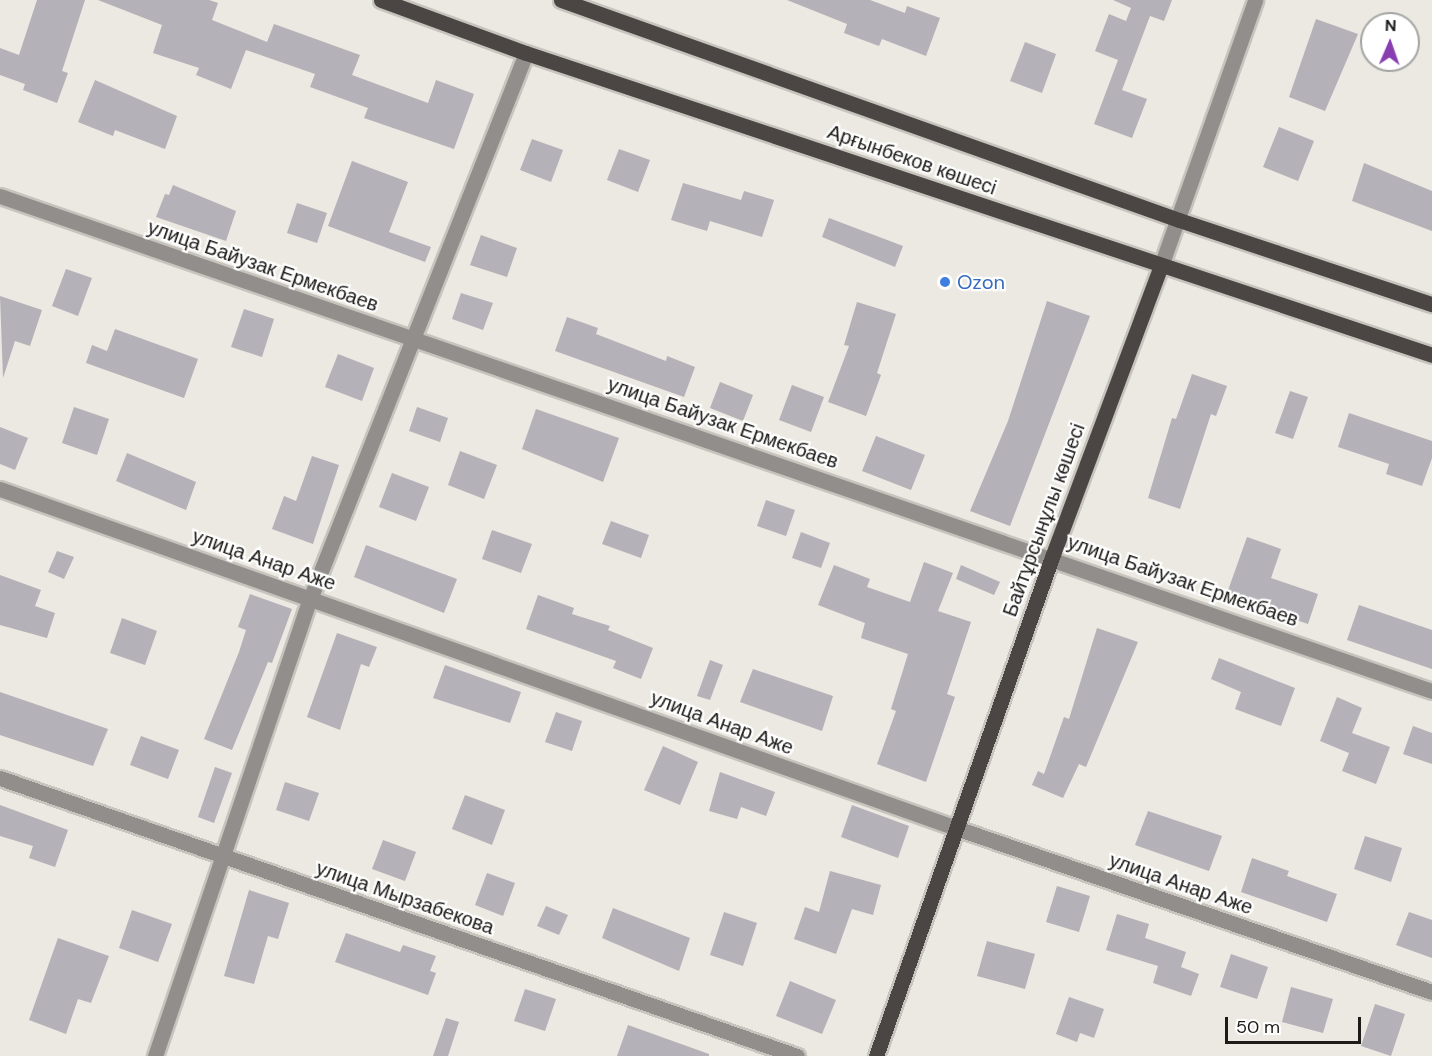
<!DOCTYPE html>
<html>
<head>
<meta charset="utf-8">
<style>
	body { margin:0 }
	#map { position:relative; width:1432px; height:1056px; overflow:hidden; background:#ebe9e1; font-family:"DM Sans",sans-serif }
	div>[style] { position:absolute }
	.building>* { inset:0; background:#b4b1b8 }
	.roads { filter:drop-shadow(2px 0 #c6c4bd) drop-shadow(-2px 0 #c6c4bd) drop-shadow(0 2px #c6c4bd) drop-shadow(0 -2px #c6c4bd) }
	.minor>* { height:15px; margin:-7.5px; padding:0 7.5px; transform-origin:7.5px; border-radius:7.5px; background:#918e8c }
	.major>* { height:15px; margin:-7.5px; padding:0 7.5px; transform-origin:7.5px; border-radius:7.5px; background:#4b4543 }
	.dots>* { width:16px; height:16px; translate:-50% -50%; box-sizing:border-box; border:3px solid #fff; border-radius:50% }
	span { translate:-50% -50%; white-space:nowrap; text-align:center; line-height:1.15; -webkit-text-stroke:4.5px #fff; paint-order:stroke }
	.street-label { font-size:20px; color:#1c1b19 }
	.shop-label { font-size:20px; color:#366cbe }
	.left { translate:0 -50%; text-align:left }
	.north { position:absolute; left:1360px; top:12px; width:60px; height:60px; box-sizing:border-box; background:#fff; border:2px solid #a4a4a3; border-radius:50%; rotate:2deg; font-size:16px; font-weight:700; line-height:24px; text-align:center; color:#1c1b19 }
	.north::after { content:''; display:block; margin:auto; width:21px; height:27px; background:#883eb0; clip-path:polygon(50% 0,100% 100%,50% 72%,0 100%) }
	.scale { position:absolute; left:1225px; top:1017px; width:136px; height:27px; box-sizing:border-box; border:3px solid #1c1b19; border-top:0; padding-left:8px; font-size:18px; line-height:21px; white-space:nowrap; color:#1c1b19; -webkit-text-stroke:4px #fff; paint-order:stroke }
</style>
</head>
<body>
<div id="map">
	<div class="building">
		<div style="clip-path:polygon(37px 0,85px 0,62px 71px,68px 73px,57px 103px,23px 90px,25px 84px,0 75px,0 48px,19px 55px)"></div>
		<div style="clip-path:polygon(98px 0,209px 0,218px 3px,212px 20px,267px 42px,274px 24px,360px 55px,352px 75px,428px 103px,436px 80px,474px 94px,454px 149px,364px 118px,368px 108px,310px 87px,315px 74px,246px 50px,231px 89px,196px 75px,199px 68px,153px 53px,162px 25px)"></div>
		<div style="clip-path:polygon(787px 0,870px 0,905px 13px,907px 6px,940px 18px,926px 56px,882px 39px,879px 46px,844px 33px,847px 24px)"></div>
		<div style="clip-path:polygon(1113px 0,1172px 0,1164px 21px,1150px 16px,1122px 90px,1147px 99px,1132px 138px,1094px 124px,1118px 60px,1095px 51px,1109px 14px,1126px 21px,1131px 8px)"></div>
		<div style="clip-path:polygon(1316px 19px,1358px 34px,1325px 111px,1289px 97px)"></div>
		<div style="clip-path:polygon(1025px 42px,1056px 54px,1042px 93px,1010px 81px)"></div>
		<div style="clip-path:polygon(95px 80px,177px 116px,165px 149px,115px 130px,113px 136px,78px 122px)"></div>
		<div style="clip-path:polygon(1279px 127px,1314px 141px,1298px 181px,1263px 167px)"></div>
		<div style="clip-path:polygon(532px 139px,563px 150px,551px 182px,520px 170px)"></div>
		<div style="clip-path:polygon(619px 149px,650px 160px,638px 192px,607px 180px)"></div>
		<div style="clip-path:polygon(352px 161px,408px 182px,389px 232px,431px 247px,425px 262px,328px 226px)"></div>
		<div style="clip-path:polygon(1364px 163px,1432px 191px,1432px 231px,1352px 201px)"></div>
		<div style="clip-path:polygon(683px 183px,741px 200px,744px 191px,774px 200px,762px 237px,710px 221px,707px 231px,671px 220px)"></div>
		<div style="clip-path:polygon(173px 185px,236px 211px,226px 241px,156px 217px,165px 194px,169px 195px)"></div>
		<div style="clip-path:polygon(297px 203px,327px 213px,317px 243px,287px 233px)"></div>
		<div style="clip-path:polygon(829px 218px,903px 246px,895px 267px,822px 237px)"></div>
		<div style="clip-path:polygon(481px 235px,517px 248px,507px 277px,470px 265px)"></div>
		<div style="clip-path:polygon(66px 269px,92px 278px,78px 316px,52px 306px)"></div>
		<div style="clip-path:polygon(461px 293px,493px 303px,483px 330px,452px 319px)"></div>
		<div style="clip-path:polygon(0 296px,42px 310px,30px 346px,15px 341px,3px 378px)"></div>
		<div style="clip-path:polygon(1047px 301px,1090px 316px,1010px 526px,970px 511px,1008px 421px)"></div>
		<div style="clip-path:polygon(857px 302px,896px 314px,877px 373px,881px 375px,866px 416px,828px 402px,849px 346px,844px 345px)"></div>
		<div style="clip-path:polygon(244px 309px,274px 319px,262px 357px,231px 347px)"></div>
		<div style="clip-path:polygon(567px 317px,598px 328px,596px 334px,666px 361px,667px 356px,695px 367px,684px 397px,555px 351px)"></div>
		<div style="clip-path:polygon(115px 329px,198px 359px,184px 398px,86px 363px,92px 345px,107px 351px)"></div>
		<div style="clip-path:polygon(338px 354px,374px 368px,362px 401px,325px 387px)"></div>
		<div style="clip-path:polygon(1192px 374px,1227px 386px,1216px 416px,1211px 414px,1180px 509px,1148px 498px,1172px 418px,1176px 419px)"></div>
		<div style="clip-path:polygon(720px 382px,753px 395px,743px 421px,710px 408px)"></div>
		<div style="clip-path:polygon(792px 385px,824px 397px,811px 432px,779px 420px)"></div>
		<div style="clip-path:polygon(1290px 391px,1308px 397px,1293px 439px,1275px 433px)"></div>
		<div style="clip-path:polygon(74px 407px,109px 419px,97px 455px,62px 443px)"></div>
		<div style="clip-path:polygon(417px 407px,448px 418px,440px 442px,409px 431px)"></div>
		<div style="clip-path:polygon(536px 409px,619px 438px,603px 482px,522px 449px)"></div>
		<div style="clip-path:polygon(1349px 413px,1432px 441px,1432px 458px,1422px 486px,1386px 474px,1389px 464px,1338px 447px)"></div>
		<div style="clip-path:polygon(0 427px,28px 438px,15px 470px,0 464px)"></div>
		<div style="clip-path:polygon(876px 436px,925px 455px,911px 490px,862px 471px)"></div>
		<div style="clip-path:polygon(460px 451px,497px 465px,484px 499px,448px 485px)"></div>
		<div style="clip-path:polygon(127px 453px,196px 482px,186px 510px,116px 481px)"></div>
		<div style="clip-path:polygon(312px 456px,339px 465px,313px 544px,272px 529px,284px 496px,296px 501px)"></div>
		<div style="clip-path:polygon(392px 473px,429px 487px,416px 521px,379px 507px)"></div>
		<div style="clip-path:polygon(766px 500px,795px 510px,786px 536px,757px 526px)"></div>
		<div style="clip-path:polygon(611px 521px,649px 535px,641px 558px,602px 544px)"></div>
		<div style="clip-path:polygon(492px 530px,532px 544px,521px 573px,482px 559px)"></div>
		<div style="clip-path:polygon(801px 532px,830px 543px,821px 568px,792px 558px)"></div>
		<div style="clip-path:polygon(1247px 537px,1281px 549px,1271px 578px,1318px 594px,1308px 624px,1226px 596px)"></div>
		<div style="clip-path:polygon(366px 545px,457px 579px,444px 613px,354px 577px)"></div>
		<div style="clip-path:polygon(57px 551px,74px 557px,64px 579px,48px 572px)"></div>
		<div style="clip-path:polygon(924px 562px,953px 573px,938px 611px,971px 622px,947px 694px,955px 697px,926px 782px,877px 764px,896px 711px,891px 709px,908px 654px,861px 638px,865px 623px,818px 605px,834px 565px,870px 579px,867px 587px,910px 602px)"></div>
		<div style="clip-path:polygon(961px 565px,1000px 582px,994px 595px,956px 579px)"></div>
		<div style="clip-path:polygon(0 575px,41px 590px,35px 606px,55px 613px,47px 638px,0 625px)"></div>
		<div style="clip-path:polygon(250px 594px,292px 609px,272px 663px,268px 662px,232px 750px,204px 739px,239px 652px,246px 630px,238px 627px)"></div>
		<div style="clip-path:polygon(538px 595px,574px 608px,572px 614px,610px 626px,608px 630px,653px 648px,641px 679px,613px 668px,616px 661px,526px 629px)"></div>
		<div style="clip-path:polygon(1359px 605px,1432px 630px,1432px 669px,1347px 640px)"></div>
		<div style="clip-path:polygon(122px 618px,157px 631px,145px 665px,110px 653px)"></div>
		<div style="clip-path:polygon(1097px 628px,1138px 642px,1086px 767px,1079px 764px,1063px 798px,1032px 785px,1038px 771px,1044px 774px,1064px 717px,1069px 719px)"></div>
		<div style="clip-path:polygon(337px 633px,377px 647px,369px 667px,361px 664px,340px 730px,307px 717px)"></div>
		<div style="clip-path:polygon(1219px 658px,1295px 688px,1281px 726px,1235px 709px,1241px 692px,1211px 679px)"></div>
		<div style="clip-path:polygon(710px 660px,723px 665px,710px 700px,697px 696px)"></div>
		<div style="clip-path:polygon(445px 665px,521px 692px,510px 723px,433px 698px)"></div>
		<div style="clip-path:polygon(753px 669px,833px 696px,822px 731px,740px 702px)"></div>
		<div style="clip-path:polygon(0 692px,108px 729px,93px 766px,0 735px)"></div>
		<div style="clip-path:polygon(1337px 697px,1362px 708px,1352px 733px,1390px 747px,1376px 784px,1342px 771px,1349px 753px,1320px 741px)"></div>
		<div style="clip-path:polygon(556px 712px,582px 721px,572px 751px,545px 742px)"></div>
		<div style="clip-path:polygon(1413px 726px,1432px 733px,1432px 764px,1403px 754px)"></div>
		<div style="clip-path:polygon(141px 736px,179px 750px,168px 779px,130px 765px)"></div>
		<div style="clip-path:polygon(663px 746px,698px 762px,680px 805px,644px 790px)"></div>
		<div style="clip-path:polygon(215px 767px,232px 773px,214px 823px,198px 817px)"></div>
		<div style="clip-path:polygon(720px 772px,775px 792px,766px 816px,741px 807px,737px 819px,709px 811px)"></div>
		<div style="clip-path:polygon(285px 782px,319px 793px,309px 821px,276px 810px)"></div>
		<div style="clip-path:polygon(465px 795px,505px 810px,492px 845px,452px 829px)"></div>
		<div style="clip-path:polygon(0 805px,68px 830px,55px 867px,29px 858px,33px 846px,0 836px)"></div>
		<div style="clip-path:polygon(852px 805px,909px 826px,898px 858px,841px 837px)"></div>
		<div style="clip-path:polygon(1148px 811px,1222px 836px,1209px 871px,1135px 845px)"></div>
		<div style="clip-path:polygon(1365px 836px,1402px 848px,1391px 882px,1354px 869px)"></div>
		<div style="clip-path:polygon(383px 840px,416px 852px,405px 881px,372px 869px)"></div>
		<div style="clip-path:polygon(1252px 858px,1289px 871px,1287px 876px,1337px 894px,1327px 922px,1241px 892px)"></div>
		<div style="clip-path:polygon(830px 871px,881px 885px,873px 915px,852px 909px,836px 954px,794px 939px,805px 907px,819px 912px)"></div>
		<div style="clip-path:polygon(487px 873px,515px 883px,503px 916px,475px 905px)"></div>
		<div style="clip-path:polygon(1057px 886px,1090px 896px,1079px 932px,1046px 922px)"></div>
		<div style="clip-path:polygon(249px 890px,289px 903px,278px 939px,268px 936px,254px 984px,224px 976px)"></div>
		<div style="clip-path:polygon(546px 906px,568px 915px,559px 935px,537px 926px)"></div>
		<div style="clip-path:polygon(613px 908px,690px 938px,679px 971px,602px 938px)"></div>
		<div style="clip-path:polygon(132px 910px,172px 924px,158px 962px,119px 948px)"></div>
		<div style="clip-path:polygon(724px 912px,757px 923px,743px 966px,710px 955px)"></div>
		<div style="clip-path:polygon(1409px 912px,1432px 920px,1432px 958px,1396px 945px)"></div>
		<div style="clip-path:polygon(1117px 914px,1149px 924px,1145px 938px,1186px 952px,1181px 967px,1199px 974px,1191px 996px,1153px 983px,1158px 966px,1106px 950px)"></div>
		<div style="clip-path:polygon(346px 933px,400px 952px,403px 945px,436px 956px,430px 971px,436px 973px,428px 995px,335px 962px)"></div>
		<div style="clip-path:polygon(58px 938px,109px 956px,91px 1003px,78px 999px,66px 1034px,29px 1020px)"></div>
		<div style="clip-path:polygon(987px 941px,1035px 954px,1025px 989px,977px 976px)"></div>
		<div style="clip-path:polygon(1231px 954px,1268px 967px,1257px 999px,1220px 987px)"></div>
		<div style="clip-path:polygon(790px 981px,836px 1000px,822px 1034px,776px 1016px)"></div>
		<div style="clip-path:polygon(1291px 987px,1333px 999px,1323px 1033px,1282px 1022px)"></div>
		<div style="clip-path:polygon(525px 989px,556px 999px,545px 1031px,514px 1021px)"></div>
		<div style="clip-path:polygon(1069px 997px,1104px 1009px,1094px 1038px,1080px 1033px,1077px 1042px,1056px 1034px)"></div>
		<div style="clip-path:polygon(1375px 1004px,1405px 1014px,1391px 1056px,1361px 1046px)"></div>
		<div style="clip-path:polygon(446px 1018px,459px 1022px,448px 1056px,433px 1056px)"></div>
		<div style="clip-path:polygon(628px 1025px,709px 1054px,709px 1056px,617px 1056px)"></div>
	</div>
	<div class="roads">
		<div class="minor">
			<div style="left:0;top:196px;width:1515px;rotate:19.07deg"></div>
			<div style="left:1161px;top:266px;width:282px;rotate:-70.5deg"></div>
			<div style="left:0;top:489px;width:1014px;rotate:19.52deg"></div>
			<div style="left:956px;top:828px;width:503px;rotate:19.01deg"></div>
			<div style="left:0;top:778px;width:844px;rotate:19.23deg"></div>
			<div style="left:155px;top:1056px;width:483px;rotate:-71.3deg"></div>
			<div style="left:310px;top:599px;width:587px;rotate:-68.42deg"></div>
		</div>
		<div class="major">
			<div style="left:381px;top:0;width:154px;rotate:20.1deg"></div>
			<div style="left:526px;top:53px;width:955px;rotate:18.43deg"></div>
			<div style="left:561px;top:0;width:656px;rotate:19.6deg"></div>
			<div style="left:1179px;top:220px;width:267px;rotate:18.4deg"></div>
			<div style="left:876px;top:1056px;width:529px;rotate:-70.57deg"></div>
			<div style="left:1052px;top:557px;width:311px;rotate:-69.5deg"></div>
		</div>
	</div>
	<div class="dots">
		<div style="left:945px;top:282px;background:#3f7fe0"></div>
	</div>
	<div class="street-label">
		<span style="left:912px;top:160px;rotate:19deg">Арғынбеков көшесі</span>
		<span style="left:263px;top:266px;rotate:19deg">улица Байузак Ермекбаев</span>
		<span style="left:723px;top:423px;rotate:19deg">улица Байузак Ермекбаев</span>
		<span style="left:1044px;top:520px;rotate:-70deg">Байтұрсынұлы көшесі</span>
		<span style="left:264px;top:560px;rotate:19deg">улица Анар Аже</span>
		<span style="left:1183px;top:581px;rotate:19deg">улица Байузак Ермекбаев</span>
		<span style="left:722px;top:723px;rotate:20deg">улица Анар Аже</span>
		<span style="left:1181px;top:884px;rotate:19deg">улица Анар Аже</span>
		<span style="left:405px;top:898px;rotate:19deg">улица Мырзабекова</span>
	</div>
	<div class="shop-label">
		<span class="left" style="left:957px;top:282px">Ozon</span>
	</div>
	<div class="north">N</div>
	<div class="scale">50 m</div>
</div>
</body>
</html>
